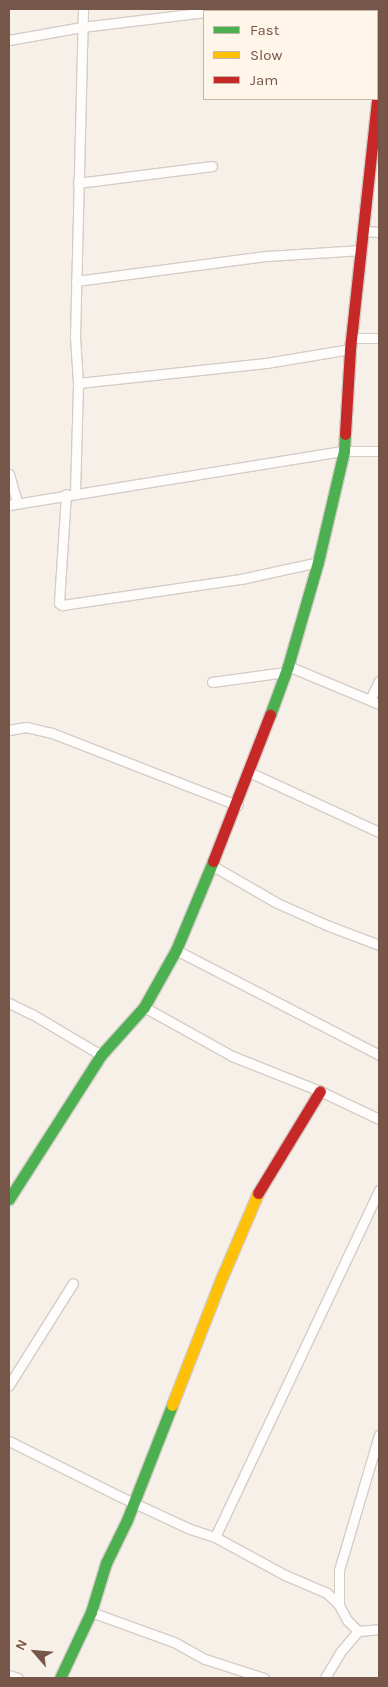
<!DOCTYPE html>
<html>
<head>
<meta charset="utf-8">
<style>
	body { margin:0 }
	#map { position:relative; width:388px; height:1687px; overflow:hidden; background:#f7f0e9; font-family:Karla,sans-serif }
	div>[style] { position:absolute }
	.roads { filter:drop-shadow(1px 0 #d5ccc6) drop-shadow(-1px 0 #d5ccc6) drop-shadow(0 1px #d5ccc6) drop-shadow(0 -1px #d5ccc6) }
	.street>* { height:9px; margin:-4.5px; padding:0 4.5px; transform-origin:4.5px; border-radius:4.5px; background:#fefdfc }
	.fast>* { height:11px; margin:-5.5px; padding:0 5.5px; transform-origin:5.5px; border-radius:5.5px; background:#4caf50 }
	.slow>* { height:11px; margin:-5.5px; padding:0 5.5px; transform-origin:5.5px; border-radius:5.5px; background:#ffc107 }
	.jam>* { height:11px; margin:-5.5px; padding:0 5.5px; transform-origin:5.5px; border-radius:5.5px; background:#c62828 }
	span { translate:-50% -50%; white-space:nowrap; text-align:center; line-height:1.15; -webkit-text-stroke:4px #fff5e9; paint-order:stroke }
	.frame { position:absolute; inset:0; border:10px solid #755648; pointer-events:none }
	.legend { position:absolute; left:203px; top:10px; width:175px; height:90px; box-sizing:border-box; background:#fff5e9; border:1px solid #c8b5a9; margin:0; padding:6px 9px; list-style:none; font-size:15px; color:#755648 }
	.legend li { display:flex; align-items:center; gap:10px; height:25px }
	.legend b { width:25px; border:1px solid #c8b5a9 }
	.north { position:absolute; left:10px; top:1627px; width:50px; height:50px; -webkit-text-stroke:4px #fff5e9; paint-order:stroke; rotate:297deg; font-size:14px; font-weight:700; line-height:20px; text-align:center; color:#755648 }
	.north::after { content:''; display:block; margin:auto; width:18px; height:22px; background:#755648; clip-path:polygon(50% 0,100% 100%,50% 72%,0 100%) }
</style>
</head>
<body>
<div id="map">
	<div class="roads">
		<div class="street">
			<div style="left:242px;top:9px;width:18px;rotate:6deg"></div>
			<div style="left:9px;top:40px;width:74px;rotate:-10.1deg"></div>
			<div style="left:82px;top:27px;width:149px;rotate:-6.9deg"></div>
			<div style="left:377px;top:47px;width:2px;rotate:27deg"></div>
			<div style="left:377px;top:96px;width:28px;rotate:-86deg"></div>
			<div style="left:78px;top:183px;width:135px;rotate:-7.2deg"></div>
			<div style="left:364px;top:231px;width:15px;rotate:4deg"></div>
			<div style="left:76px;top:281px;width:193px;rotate:-7.5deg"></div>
			<div style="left:267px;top:256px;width:95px;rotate:-3.6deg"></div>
			<div style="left:352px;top:338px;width:27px"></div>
			<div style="left:78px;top:383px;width:189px;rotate:-6.1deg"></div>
			<div style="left:266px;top:363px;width:85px;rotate:-9.5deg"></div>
			<div style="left:9px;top:474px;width:29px;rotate:74deg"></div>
			<div style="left:75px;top:493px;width:110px;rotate:-88.4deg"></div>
			<div style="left:78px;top:383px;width:46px;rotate:-93.7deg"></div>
			<div style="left:75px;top:337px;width:328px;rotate:-88.6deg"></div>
			<div style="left:66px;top:494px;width:109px;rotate:93.7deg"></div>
			<div style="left:59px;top:603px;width:4px;rotate:34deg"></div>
			<div style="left:62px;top:605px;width:181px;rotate:-8.3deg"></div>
			<div style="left:241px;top:579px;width:79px;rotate:-12.4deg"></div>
			<div style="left:9px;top:505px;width:339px;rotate:-9.2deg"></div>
			<div style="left:344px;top:451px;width:35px"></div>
			<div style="left:288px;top:666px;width:99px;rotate:22.7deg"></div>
			<div style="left:212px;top:682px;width:74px;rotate:-7.8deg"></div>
			<div style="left:370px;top:700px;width:21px;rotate:-65deg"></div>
			<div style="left:9px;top:730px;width:17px;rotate:-10deg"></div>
			<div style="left:26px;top:727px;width:27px;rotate:13deg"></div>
			<div style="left:52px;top:733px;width:199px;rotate:21.3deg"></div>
			<div style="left:249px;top:772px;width:143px;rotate:24.8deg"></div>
			<div style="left:213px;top:866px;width:74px;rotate:30deg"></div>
			<div style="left:277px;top:903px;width:57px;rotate:23.9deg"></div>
			<div style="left:329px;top:926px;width:53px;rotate:20.8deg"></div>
			<div style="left:176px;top:950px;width:229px;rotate:27.3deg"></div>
			<div style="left:9px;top:1003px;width:25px;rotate:26deg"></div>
			<div style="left:32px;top:1014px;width:80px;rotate:30.7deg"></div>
			<div style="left:144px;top:1007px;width:101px;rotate:29.1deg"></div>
			<div style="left:232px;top:1056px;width:95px;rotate:21.7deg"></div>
			<div style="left:320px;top:1091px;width:65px;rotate:25.4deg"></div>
			<div style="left:9px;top:1385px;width:120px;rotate:-57.9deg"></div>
			<div style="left:9px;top:1441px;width:123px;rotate:26.6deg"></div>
			<div style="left:119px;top:1496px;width:78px;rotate:24.9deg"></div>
			<div style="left:190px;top:1529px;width:26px;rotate:18deg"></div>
			<div style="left:215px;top:1537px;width:80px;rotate:28.5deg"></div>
			<div style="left:285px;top:1575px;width:46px;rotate:23.2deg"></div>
			<div style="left:327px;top:1593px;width:17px;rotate:45deg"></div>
			<div style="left:339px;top:1605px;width:17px;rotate:62deg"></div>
			<div style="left:347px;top:1620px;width:16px;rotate:45deg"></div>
			<div style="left:358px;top:1631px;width:26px;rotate:130deg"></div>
			<div style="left:341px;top:1651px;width:31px;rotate:121deg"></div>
			<div style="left:215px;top:1537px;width:384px;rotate:-64.7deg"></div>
			<div style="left:339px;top:1605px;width:35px;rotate:-90deg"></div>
			<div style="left:339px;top:1570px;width:141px;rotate:-73.5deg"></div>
			<div style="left:91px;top:1612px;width:88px;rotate:19.9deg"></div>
			<div style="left:174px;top:1642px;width:35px;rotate:29deg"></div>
			<div style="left:205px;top:1659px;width:62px;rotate:17.9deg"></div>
			<div style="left:358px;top:1631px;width:21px;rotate:-5deg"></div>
			<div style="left:9px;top:1675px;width:9px;rotate:18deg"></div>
		</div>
		<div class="fast">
			<div style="left:270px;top:715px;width:52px;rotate:-69.8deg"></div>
			<div style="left:288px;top:666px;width:108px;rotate:-73.9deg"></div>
			<div style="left:318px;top:562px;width:114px;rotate:-76.8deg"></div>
			<div style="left:344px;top:451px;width:17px;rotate:-87deg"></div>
			<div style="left:9px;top:1199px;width:171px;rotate:-57.4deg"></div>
			<div style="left:101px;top:1055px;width:64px;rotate:-48.1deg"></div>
			<div style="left:144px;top:1007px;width:65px;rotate:-60.7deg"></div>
			<div style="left:176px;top:950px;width:96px;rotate:-67.4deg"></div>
			<div style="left:60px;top:1678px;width:73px;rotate:-64.8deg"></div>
			<div style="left:91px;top:1612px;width:51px;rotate:-73deg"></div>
			<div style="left:106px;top:1563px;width:48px;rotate:-64deg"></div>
			<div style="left:127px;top:1520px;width:123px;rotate:-68.6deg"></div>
		</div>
		<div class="slow">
			<div style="left:172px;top:1405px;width:137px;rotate:-68.7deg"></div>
			<div style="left:222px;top:1277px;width:91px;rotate:-66.8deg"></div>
		</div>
		<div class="jam">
			<div style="left:345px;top:434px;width:85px;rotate:-86.6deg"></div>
			<div style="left:350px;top:349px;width:251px;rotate:-83.8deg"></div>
			<div style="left:213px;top:861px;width:157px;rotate:-68.7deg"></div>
			<div style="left:258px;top:1193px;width:119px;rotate:-58.7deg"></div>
		</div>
	</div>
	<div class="frame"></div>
	<ul class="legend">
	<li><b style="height:6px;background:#4caf50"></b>Fast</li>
	<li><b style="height:6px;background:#ffc107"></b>Slow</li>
	<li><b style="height:6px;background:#c62828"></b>Jam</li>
	</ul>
	<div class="north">N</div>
</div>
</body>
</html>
